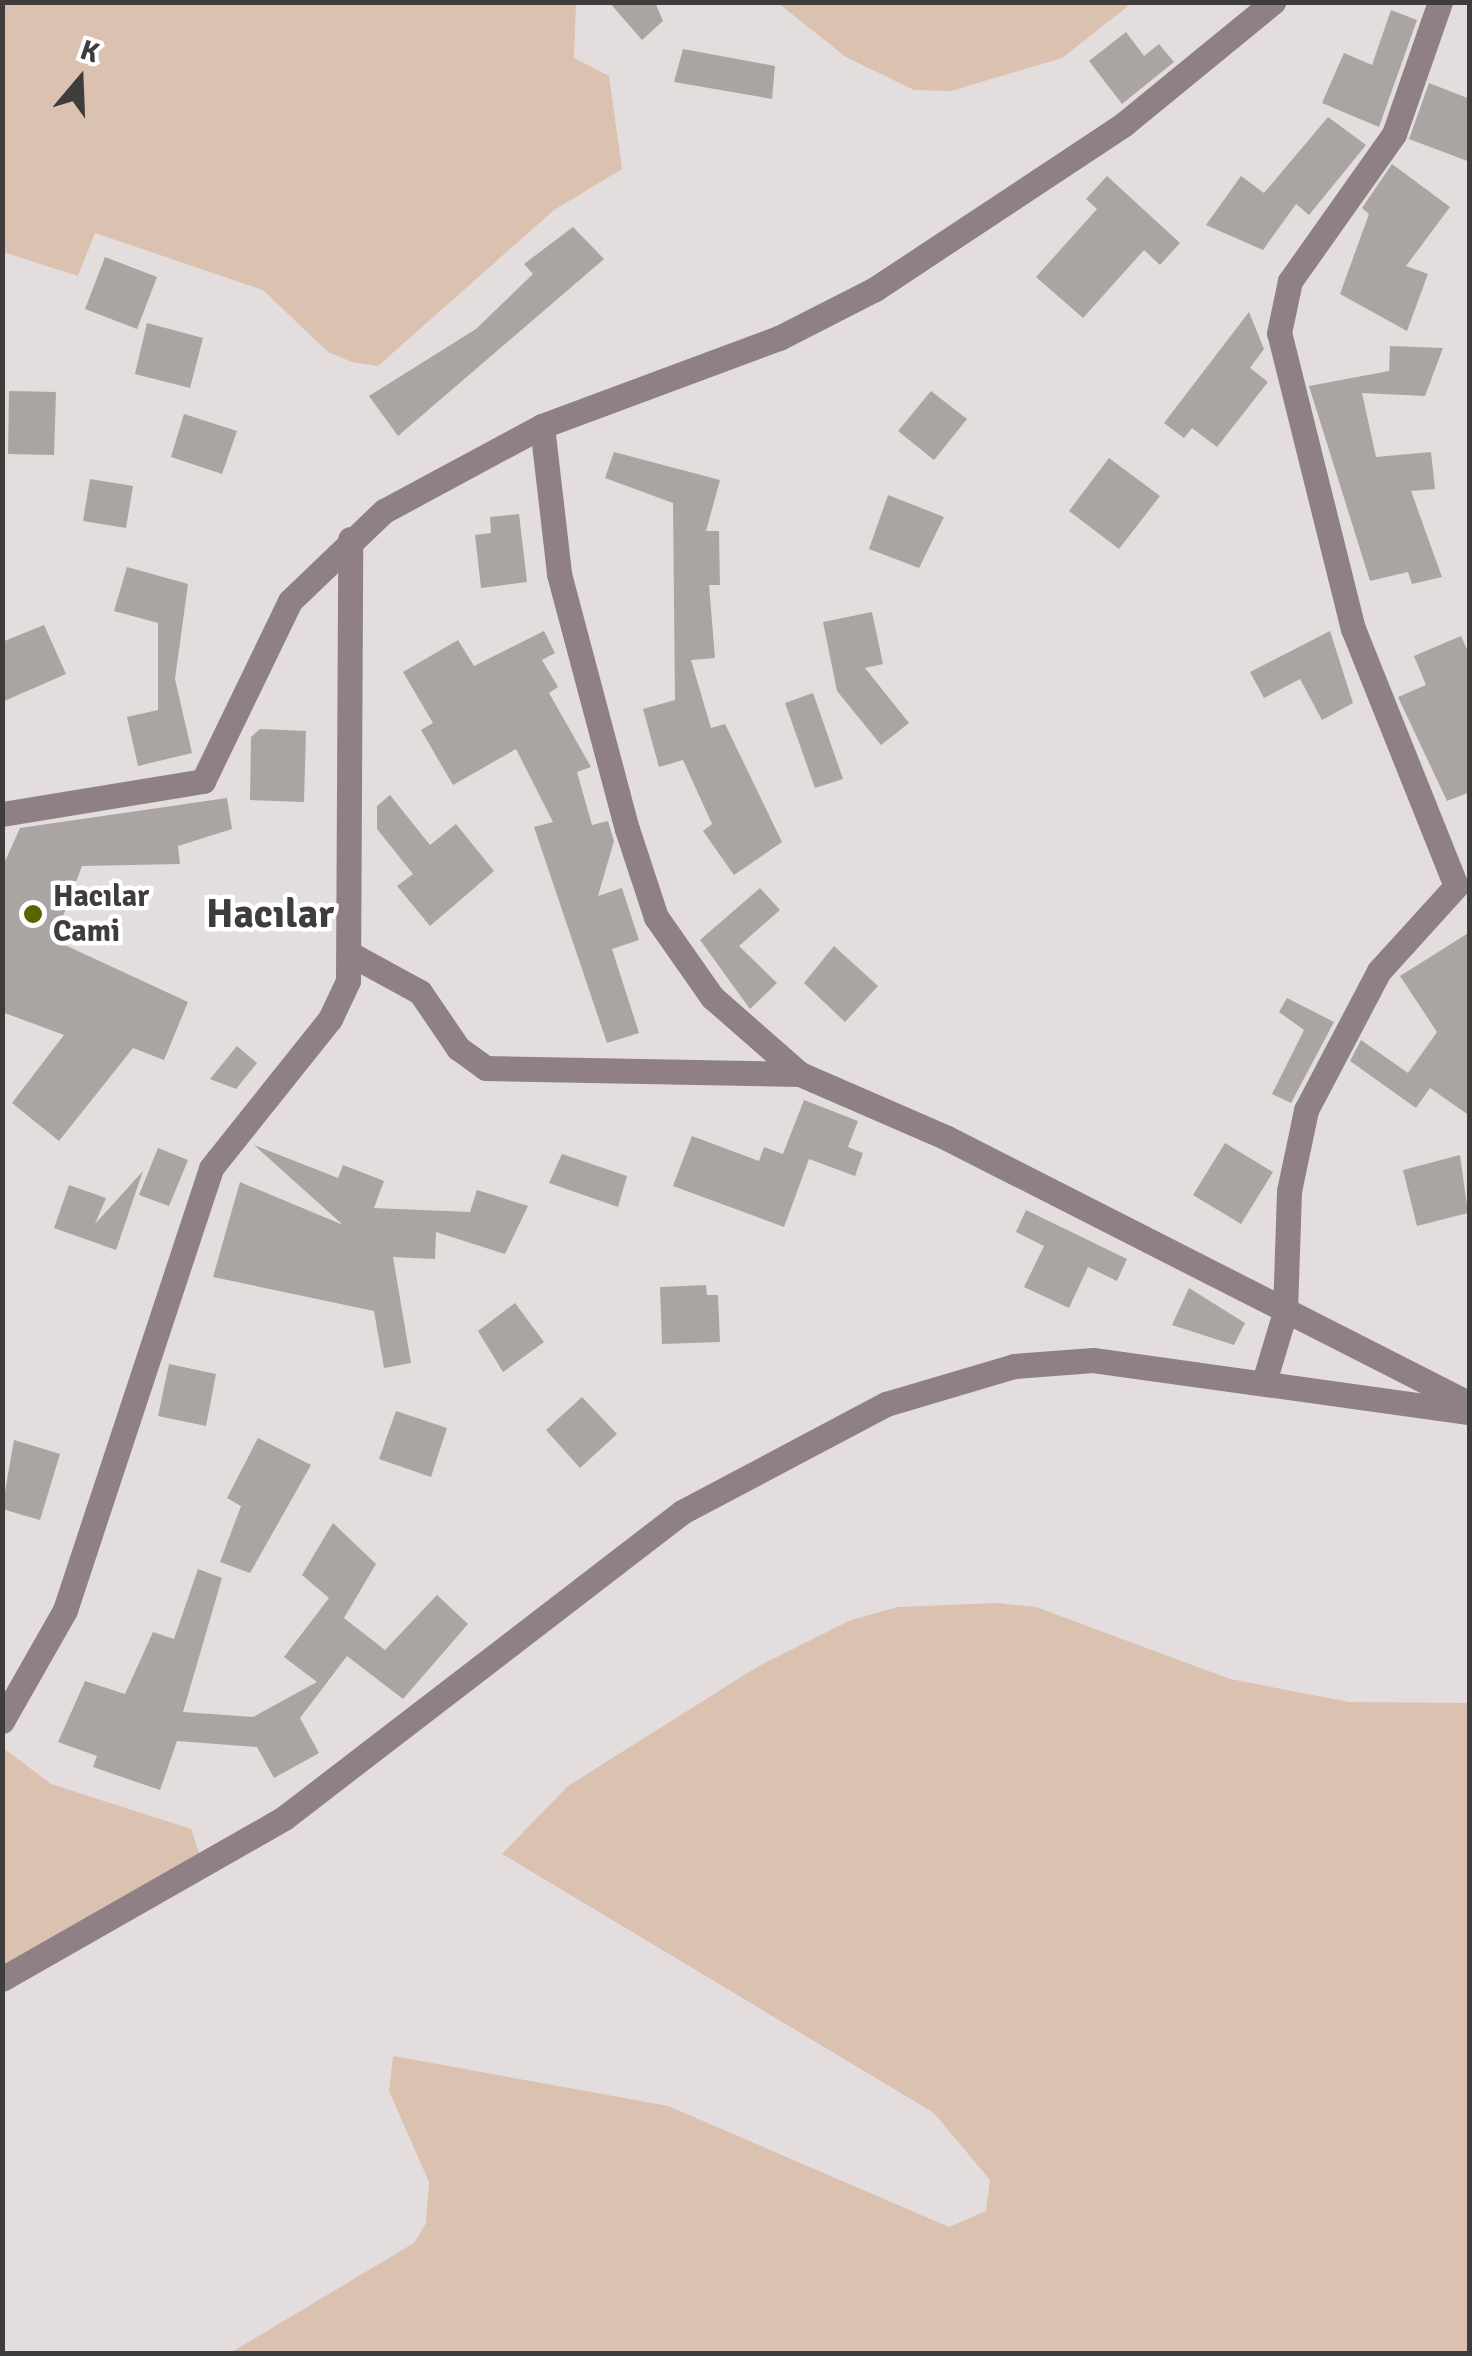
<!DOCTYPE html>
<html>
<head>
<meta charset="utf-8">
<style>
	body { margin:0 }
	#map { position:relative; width:1472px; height:2356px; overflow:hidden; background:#e3dddd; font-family:Signika,sans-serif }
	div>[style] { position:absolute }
	.green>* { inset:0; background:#dbc1b0 }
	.building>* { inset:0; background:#aaa5a3 }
	.minor>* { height:25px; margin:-12.5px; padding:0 12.5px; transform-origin:12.5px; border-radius:12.5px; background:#8f8085 }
	.dots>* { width:28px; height:28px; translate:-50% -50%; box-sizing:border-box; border:5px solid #fff; border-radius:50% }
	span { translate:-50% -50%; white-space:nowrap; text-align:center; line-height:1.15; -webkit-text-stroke:9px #fff; paint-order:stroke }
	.poi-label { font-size:30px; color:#3f3c3c; font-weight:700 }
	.left { translate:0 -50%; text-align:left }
	.district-label { font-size:40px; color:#3f3c3c; font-weight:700 }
	.frame { position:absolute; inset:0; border:5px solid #3f3c3c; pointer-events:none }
	.north { position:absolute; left:30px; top:30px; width:100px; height:100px; -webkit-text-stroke:8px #fff; paint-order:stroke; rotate:19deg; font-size:28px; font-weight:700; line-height:40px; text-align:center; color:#3f3c3c }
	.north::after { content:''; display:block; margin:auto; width:35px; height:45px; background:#3f3c3c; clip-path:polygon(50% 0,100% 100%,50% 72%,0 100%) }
</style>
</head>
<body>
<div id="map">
	<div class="green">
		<div style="clip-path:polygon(2px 3px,576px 3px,574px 58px,609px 76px,622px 169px,554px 210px,378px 366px,352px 362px,328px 352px,263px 290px,95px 233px,78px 276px,3px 252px)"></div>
		<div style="clip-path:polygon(778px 3px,1132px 3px,1062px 58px,951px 91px,914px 90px,846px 57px)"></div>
		<div style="clip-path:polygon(997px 1603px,1036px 1607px,1230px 1679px,1349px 1702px,1469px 1703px,1469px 2353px,230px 2353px,414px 2243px,426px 2223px,429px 2182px,389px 2091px,393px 2056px,668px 2106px,949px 2227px,986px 2211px,990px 2180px,934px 2113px,502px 1854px,568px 1786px,757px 1667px,851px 1620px,898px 1607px)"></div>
		<div style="clip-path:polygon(2px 1747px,51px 1784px,191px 1829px,205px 1870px,3px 1979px)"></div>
	</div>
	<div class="building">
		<div style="clip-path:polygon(609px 2px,655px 2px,663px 21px,642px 40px)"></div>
		<div style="clip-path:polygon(1391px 10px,1417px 20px,1379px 127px,1322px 103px,1344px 53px,1372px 65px)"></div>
		<div style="clip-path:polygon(1126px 32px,1144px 56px,1159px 44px,1174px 62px,1122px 104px,1089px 61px)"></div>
		<div style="clip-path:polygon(683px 49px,775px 66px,772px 99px,674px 82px)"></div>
		<div style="clip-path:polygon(1429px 83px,1470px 99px,1470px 162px,1409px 139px)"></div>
		<div style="clip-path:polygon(1328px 117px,1366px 145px,1309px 215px,1296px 204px,1263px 250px,1206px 225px,1241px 176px,1264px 193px)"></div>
		<div style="clip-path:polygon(1392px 164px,1450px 207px,1406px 266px,1428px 274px,1407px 331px,1340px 294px,1369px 214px,1362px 208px)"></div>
		<div style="clip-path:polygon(1107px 176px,1180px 243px,1160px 265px,1144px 250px,1083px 318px,1036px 277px,1097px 209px,1086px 199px)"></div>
		<div style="clip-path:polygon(573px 227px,604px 259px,398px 436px,369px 396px,476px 329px,533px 274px,524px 264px)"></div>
		<div style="clip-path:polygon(105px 257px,157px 277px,137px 329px,85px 309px)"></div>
		<div style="clip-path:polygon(1249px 312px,1264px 349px,1250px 368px,1268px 382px,1217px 447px,1192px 428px,1184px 438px,1164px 423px)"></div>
		<div style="clip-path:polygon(147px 323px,203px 338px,190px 388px,135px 374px)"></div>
		<div style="clip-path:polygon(1390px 346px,1443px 348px,1425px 396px,1362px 393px,1376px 457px,1431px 452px,1435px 489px,1411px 491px,1442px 577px,1412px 584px,1408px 572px,1370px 581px,1309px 386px,1389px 371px)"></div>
		<div style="clip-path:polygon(9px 391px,56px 392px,54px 455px,8px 454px)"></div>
		<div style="clip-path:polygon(931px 391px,967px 419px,934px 460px,898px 431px)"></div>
		<div style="clip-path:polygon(184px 414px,237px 431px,222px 474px,171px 457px)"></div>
		<div style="clip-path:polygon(614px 452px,720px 480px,706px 531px,719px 531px,720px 585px,709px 585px,715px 658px,691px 660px,711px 728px,725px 724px,782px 842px,734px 875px,703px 831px,712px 824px,683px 760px,659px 767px,643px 709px,675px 700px,673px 503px,605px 478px)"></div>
		<div style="clip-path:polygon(1109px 458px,1160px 496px,1119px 549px,1069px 511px)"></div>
		<div style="clip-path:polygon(90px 479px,133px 486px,126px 528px,83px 521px)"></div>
		<div style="clip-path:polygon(888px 495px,944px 517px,919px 568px,869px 549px)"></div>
		<div style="clip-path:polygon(519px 514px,527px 582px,481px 588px,475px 535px,491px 533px,490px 517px)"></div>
		<div style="clip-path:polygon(127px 567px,188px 584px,175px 679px,192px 753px,138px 766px,127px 717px,158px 710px,158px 623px,114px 611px)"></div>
		<div style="clip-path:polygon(872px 612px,883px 664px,865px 668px,909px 723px,881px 745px,837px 691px,823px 622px)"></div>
		<div style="clip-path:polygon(44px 625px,66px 674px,2px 702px,2px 642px)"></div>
		<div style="clip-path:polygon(544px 631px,555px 653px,542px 660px,558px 687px,549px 693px,591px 767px,577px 772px,592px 825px,608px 821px,614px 841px,598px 896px,622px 888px,639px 940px,612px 949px,639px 1033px,607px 1043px,534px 827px,553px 822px,516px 749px,453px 785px,421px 730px,433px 723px,403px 672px,458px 640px,474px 666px)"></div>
		<div style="clip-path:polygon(1330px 631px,1353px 703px,1322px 720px,1300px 679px,1264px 698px,1250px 672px)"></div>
		<div style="clip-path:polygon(1461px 636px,1470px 656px,1470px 792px,1447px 801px,1398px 697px,1426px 685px,1414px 656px)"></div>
		<div style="clip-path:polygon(813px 693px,843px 779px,815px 788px,785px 703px)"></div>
		<div style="clip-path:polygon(260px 729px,306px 731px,304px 802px,250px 800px,251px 737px)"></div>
		<div style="clip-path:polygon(390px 795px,430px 845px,456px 824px,494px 871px,430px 926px,397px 886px,413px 874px,377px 829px,377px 806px)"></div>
		<div style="clip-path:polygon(227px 798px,232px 829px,178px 846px,180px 864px,82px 866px,54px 940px,188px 1002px,164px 1060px,133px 1048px,59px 1141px,12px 1103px,64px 1035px,2px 1012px,2px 868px,20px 828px)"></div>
		<div style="clip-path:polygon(760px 888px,780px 910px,739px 946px,777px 983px,750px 1009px,700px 940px)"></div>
		<div style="clip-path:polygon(1470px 932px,1470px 1116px,1430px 1088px,1416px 1108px,1350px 1061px,1361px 1040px,1408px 1073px,1437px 1032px,1400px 976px)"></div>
		<div style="clip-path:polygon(834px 946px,878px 986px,845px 1022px,804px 983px)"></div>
		<div style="clip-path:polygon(1287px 998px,1334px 1022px,1291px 1103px,1272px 1094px,1304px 1030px,1279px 1012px)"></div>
		<div style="clip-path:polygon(237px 1046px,257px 1063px,236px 1089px,210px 1079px)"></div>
		<div style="clip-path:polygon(804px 1100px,858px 1121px,848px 1147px,863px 1153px,855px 1176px,809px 1159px,784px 1227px,673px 1186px,692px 1136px,759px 1161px,764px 1147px,783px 1154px)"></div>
		<div style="clip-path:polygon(1225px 1143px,1273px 1172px,1241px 1224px,1193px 1195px)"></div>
		<div style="clip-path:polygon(254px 1145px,338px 1178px,343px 1165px,384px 1181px,374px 1208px,470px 1212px,477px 1190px,528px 1206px,505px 1254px,436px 1232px,435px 1259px,393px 1257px,411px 1363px,384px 1368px,374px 1311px,213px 1277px,240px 1182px,343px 1225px)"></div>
		<div style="clip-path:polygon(158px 1148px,188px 1160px,169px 1206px,139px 1195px)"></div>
		<div style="clip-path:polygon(562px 1154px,627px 1176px,618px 1207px,549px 1183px)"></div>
		<div style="clip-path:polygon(1460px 1155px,1468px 1213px,1417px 1226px,1403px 1170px)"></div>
		<div style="clip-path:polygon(143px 1171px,116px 1250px,54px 1228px,69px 1185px,106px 1198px,95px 1224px)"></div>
		<div style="clip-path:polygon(1026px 1210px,1127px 1259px,1117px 1281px,1088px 1267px,1069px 1308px,1024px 1287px,1044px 1246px,1016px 1232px)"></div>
		<div style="clip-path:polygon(706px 1285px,707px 1295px,718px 1295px,720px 1342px,662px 1344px,660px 1287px)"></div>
		<div style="clip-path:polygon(1189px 1288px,1245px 1323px,1234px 1345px,1172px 1325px)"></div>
		<div style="clip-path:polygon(515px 1303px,544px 1342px,503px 1372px,478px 1331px)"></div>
		<div style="clip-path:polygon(169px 1364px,216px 1374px,206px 1426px,158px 1416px)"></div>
		<div style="clip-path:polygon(582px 1397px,617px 1434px,580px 1468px,546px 1430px)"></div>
		<div style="clip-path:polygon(396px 1411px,447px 1428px,431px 1477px,379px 1459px)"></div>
		<div style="clip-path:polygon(258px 1438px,311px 1465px,250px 1573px,220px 1562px,241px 1506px,227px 1498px)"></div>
		<div style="clip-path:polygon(14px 1440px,60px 1454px,40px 1520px,2px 1509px)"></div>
		<div style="clip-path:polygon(333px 1523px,376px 1564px,344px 1618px,385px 1650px,437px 1595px,468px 1624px,403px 1699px,347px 1656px,300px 1718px,319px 1753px,274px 1778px,257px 1747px,177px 1741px,160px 1790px,93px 1767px,97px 1756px,58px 1742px,85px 1681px,125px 1694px,153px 1632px,174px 1639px,198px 1569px,222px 1578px,183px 1712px,253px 1717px,317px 1682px,284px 1657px,329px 1598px,302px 1575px)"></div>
	</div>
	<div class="minor">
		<div style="left:542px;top:426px;width:149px;rotate:83.4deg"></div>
		<div style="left:559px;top:574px;width:264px;rotate:75.1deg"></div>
		<div style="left:627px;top:829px;width:93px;rotate:71.8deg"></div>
		<div style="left:656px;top:917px;width:98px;rotate:55deg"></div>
		<div style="left:712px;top:997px;width:117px;rotate:41.2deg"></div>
		<div style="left:800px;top:1074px;width:160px;rotate:23.5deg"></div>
		<div style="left:947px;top:1138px;width:587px;rotate:26.96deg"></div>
		<div style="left:2px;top:814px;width:204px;rotate:-9.3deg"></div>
		<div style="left:203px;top:781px;width:200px;rotate:-64.2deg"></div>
		<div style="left:290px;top:601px;width:130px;rotate:-43.8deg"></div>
		<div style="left:384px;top:511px;width:179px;rotate:-28.3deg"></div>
		<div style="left:542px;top:426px;width:253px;rotate:-20.4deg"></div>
		<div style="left:779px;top:338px;width:108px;rotate:-27deg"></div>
		<div style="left:875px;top:289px;width:299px;rotate:-33.5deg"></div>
		<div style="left:1124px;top:124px;width:193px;rotate:-39.3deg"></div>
		<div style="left:354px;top:956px;width:75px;rotate:28.6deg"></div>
		<div style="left:420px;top:992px;width:68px;rotate:55.8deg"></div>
		<div style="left:458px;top:1048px;width:34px;rotate:36deg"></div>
		<div style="left:486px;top:1068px;width:314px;rotate:1.1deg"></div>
		<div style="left:1264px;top:1382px;width:73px;rotate:-73.3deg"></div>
		<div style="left:1285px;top:1312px;width:121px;rotate:-88.1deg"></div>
		<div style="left:1289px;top:1191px;width:83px;rotate:-78.1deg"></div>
		<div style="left:1306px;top:1110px;width:157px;rotate:-62.3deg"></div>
		<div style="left:1379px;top:971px;width:115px;rotate:-47.8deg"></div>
		<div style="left:1456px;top:886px;width:277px;rotate:-111.8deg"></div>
		<div style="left:1353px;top:629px;width:305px;rotate:-104deg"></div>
		<div style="left:1279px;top:333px;width:53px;rotate:-78.1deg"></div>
		<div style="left:1290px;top:281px;width:180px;rotate:-54.7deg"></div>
		<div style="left:1394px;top:134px;width:140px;rotate:-70.8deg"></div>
		<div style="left:2px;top:1721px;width:128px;rotate:-60.4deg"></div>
		<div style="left:65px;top:1610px;width:465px;rotate:-71.7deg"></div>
		<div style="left:211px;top:1168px;width:191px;rotate:-51.4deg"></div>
		<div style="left:330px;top:1019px;width:42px;rotate:-64.7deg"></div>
		<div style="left:348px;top:981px;width:442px;rotate:-89.7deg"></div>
		<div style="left:2px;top:1979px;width:325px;rotate:-29.7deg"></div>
		<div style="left:284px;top:1818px;width:502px;rotate:-37.55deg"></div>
		<div style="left:682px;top:1512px;width:231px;rotate:-27.9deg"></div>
		<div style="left:886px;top:1404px;width:134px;rotate:-16.5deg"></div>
		<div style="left:1014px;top:1366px;width:79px;rotate:-4.3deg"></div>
		<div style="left:1093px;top:1360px;width:381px;rotate:7.9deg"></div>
	</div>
	<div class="dots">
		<div style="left:33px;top:914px;background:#5a6302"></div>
	</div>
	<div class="poi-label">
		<span class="left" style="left:53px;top:914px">Hacılar<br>Cami</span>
	</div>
	<div class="district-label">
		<span style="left:270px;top:914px">Hacılar</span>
	</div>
	<div class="frame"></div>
	<div class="north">K</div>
</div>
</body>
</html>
